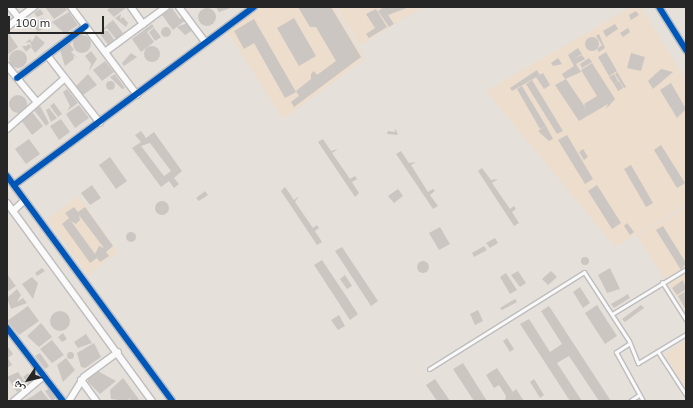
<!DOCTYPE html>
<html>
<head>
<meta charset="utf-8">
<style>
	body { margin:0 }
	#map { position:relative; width:693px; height:408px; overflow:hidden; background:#e6e0db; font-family:Mulish,"Noto Naskh Arabic",sans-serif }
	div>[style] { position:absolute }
	.education>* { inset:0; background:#ecddcd }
	.building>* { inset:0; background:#cbc6c2 }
	.round { border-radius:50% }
	.roads { filter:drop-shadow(1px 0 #bebdbe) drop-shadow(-1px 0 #bebdbe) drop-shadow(0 1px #bebdbe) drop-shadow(0 -1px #bebdbe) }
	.service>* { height:3px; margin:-1.5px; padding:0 1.5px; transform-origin:1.5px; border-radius:1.5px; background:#fbfafa }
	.minor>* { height:6px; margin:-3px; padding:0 3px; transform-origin:3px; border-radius:3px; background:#fbfafa }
	.cycleway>* { height:6px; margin:-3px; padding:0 3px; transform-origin:3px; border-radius:3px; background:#0057b8 }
	span { translate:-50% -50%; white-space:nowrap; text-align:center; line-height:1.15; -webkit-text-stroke:3px #fff; paint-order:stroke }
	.frame { position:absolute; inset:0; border:8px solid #262626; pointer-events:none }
	.north { position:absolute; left:8px; top:360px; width:40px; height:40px; -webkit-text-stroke:3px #fff; paint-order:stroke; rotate:235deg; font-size:11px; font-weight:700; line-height:16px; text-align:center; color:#262626 }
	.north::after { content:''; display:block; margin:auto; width:14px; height:18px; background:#262626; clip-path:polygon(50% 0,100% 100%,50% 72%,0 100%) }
	.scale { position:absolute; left:8px; top:16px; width:96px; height:18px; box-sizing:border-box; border:2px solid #262626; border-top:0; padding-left:5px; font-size:12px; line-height:14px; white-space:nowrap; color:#262626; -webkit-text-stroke:3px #fff; paint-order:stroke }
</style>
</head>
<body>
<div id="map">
	<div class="education">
		<div style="clip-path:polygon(260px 7px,334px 7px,365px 59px,283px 119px,227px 31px)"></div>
		<div style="clip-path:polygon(337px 7px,423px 7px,360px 45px)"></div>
		<div style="clip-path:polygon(631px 7px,641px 7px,686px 80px,686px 205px,615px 247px,486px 91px)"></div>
		<div style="clip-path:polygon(79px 196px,118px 252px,88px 275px,47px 219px)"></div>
		<div style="clip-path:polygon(686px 207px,686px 312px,637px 236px)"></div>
		<div style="clip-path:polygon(686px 340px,686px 389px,665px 354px)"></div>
	</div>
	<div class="building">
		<div style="clip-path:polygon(45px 7px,65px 7px,67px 10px,54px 19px)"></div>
		<div style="clip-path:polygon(111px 7px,127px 7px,114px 17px,107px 10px)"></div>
		<div style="clip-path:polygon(216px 7px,233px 7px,219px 12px)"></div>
		<div style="clip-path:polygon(298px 7px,331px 7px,361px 57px,294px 107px,291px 102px,299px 96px,296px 91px,311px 79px,311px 74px,314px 71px,317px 75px,336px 61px,316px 27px,310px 27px)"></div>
		<div style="clip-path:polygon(384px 7px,409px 7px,388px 15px,394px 24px,389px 27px,378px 11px)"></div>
		<div style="clip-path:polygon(172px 8px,180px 19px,184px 16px,187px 19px,173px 30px,162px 15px)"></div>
		<div class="round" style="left:198px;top:8px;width:18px;height:18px"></div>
		<div style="clip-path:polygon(40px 9px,44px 14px,37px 17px,34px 13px)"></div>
		<div style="clip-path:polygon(376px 9px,387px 27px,369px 38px,366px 34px,375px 28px,366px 14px)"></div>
		<div style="clip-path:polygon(636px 11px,639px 15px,631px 20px,629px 15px)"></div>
		<div style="clip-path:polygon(69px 12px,78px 25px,65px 34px,52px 22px)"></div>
		<div style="clip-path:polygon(121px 14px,120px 19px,123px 17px,128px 23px,126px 27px,115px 18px)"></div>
		<div style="clip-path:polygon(42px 18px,52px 23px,38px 32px,32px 24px)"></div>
		<div style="clip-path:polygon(294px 18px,316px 56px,299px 66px,277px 28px)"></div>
		<div style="clip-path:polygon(254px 19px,296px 92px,285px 98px,254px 43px,244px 49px,234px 31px)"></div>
		<div style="clip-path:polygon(113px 20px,123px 33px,116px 39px,107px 28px,99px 33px,109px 23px,113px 28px,109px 23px)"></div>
		<div style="clip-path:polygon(187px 23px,193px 30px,185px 35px,177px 27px)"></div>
		<div style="clip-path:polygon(152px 24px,154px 27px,147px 32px,154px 42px,141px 52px,132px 39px)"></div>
		<div style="clip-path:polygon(615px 24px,618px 29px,606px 37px,603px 31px)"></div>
		<div class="round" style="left:161px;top:27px;width:10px;height:10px"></div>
		<div style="clip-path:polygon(154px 28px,161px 37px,155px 41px,149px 32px)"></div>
		<div style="clip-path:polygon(628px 28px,630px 32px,623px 37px,620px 33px)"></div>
		<div style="clip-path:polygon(103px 31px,108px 31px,115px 41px,109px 46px,100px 34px)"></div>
		<div style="clip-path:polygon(9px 34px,18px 47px,7px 55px,7px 36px)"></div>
		<div style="clip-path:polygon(599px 34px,605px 48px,599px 52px,597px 49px,602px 45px,596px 36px)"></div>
		<div class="round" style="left:73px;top:35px;width:18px;height:18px"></div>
		<div style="clip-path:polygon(36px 35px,45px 43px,35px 53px,31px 47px,26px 52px,22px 46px,26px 46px,29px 44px,32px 47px,30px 42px,25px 43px,30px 39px,32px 42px)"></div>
		<div class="round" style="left:585px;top:37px;width:14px;height:14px"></div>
		<div style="clip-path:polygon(69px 43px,74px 50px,71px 52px,78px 58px,73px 55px,74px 59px,65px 66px,60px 50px)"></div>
		<div class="round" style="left:144px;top:46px;width:16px;height:16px"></div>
		<div style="clip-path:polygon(578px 48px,582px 54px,573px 59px,582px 55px,585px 59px,576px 64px,581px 72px,565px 79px,562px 74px,574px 66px,568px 55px)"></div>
		<div class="round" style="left:9px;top:50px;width:18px;height:18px"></div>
		<div style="clip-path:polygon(91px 51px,97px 59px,89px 71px,91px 64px,85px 56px)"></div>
		<div style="clip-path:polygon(606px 52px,617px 71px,609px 76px,598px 57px)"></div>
		<div style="clip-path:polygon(131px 53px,137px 57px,124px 66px,122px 63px)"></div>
		<div style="clip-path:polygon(631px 53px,645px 57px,641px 71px,627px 68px)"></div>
		<div style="clip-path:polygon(558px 58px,562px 64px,553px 66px,551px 63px)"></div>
		<div style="clip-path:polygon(589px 58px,592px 62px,582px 68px,580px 64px)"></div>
		<div style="clip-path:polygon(105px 61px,114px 72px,102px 81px,93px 70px)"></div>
		<div style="clip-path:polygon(592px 63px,615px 99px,606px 109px,608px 104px,579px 121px,555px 85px,566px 79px,587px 110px,584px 104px,597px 96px,581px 70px)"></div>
		<div style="clip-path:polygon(661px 69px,673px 72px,653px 89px,648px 81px)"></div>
		<div style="clip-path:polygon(537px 70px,540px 75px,512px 91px,510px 88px)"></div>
		<div style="clip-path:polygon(617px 72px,626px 87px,624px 88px,615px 74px)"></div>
		<div style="clip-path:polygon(543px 73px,550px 85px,544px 89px,536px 77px)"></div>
		<div style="clip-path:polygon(88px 74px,97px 85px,83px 95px,76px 86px)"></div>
		<div style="clip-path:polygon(115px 74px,125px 88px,122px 89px,110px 77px)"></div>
		<div style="clip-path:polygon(614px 74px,618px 81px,614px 84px,609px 77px)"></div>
		<div style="clip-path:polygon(532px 80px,563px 131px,557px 134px,526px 84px)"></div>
		<div class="round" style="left:105.5px;top:80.5px;width:9px;height:9px"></div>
		<div style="clip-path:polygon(619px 81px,623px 88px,618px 91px,614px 84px)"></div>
		<div style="clip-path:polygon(671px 83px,686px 109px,677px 118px,660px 90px)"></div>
		<div style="clip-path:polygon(522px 86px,546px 126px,540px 129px,517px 89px)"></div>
		<div style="clip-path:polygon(67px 89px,78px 103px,67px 111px,70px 106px,63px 92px)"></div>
		<div class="round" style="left:9px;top:95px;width:18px;height:18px"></div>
		<div style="clip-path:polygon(54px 103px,62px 114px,58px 117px,50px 106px)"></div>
		<div style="clip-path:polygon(79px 105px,89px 118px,75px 128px,66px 114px)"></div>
		<div style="clip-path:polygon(40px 106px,49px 123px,46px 126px,34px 110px)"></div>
		<div style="clip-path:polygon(49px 108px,57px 118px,51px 122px,46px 110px)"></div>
		<div style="clip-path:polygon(32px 112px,43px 126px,32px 135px,21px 120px)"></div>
		<div style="clip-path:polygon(61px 119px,70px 132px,59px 140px,50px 126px)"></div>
		<div style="clip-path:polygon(546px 126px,553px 139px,549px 141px,538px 131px)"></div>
		<div style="clip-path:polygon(395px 128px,398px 135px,387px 134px,388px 131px,395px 132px)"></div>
		<div style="clip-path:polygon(evenodd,141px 131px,146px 138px,154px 132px,182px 171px,174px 178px,179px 184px,174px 188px,169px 181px,161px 187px,132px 148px,141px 142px,135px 135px,141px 131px,150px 143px,171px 171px,164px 176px,141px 146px,150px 143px)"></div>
		<div style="clip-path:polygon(567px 135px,593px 179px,585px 184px,558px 140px)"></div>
		<div style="clip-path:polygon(29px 139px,40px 154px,26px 164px,15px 149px)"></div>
		<div style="clip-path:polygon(323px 139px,331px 151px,338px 149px,332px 153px,350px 179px,355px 176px,357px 179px,352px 182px,359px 193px,355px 197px,318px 142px)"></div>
		<div style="clip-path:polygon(661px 145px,685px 183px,677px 188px,654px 150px)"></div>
		<div style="clip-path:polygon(583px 149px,588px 157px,584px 160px,579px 152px)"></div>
		<div style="clip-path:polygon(401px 151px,409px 163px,416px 162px,411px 165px,428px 192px,433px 189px,435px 191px,430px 195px,438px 206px,433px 209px,396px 154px)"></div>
		<div style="clip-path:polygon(110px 157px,127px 181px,116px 189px,99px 165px)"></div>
		<div style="clip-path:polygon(631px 165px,653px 203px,646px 207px,624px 169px)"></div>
		<div style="clip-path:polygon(482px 168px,491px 180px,498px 179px,492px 183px,510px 209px,514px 206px,516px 209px,512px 212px,519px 223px,514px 226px,478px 171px)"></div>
		<div style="clip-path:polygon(92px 185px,101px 198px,90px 205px,81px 193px)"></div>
		<div style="clip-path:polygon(597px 185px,621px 223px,612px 229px,588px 191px)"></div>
		<div style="clip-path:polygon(285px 187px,294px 200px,299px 196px,295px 202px,313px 228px,317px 225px,319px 228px,315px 231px,322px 242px,317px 245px,281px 191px)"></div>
		<div style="clip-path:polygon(398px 189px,403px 196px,394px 203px,388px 196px)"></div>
		<div style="clip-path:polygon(205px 191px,208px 195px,199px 201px,196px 198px)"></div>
		<div class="round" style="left:155px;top:201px;width:14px;height:14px"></div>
		<div style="clip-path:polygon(evenodd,74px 207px,78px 212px,85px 207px,113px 246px,106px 252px,109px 256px,100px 262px,97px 258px,90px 263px,62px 224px,69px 218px,65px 213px,74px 207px,79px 215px,104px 248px,99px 246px,95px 254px,71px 221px,76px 224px,80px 220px,79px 215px)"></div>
		<div style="clip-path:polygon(627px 223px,634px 232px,630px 235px,624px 226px)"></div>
		<div style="clip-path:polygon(663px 226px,686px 263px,681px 270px,656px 230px)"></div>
		<div style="clip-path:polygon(440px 227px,450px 244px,439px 250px,429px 233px)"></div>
		<div class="round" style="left:126px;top:232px;width:10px;height:10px"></div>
		<div style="clip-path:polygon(495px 238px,498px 243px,490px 248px,486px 243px)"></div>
		<div style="clip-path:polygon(484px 246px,487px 250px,474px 257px,472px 253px)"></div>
		<div style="clip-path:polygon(342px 247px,378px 301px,371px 306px,335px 251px)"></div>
		<div class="round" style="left:581px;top:257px;width:8px;height:8px"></div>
		<div style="clip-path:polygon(322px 260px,358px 314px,350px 320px,314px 265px)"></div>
		<div class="round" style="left:417px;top:261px;width:12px;height:12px"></div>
		<div style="clip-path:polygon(42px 268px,45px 271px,37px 276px,35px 273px)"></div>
		<div style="clip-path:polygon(610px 268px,620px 289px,607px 293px,598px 275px)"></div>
		<div style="clip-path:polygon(518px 271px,526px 283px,520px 287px,511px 275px)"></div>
		<div style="clip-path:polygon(551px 271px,557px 277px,548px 285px,542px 279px)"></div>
		<div style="clip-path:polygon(506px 273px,517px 290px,510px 294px,500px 277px)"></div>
		<div style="clip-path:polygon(7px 274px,16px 286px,7px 292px)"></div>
		<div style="clip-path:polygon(345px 275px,352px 286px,347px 289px,340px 279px)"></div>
		<div style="clip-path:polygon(32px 277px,38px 283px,33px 299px,22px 284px)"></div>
		<div style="clip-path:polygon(683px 280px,686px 289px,677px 295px,672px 288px)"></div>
		<div style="clip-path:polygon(580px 287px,590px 303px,583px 308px,573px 292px)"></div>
		<div style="clip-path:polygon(17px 289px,21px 295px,17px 302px,23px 298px,27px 303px,11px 309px,7px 298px)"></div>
		<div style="clip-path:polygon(686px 291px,686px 310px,678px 296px)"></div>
		<div style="clip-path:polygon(628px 294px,630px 298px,614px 308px,611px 304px)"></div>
		<div style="clip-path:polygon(515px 299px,517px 302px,502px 310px,500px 308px)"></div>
		<div style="clip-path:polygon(597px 305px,617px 336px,605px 344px,585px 313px)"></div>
		<div style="clip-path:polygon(641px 305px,644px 308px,625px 322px,622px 319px)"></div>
		<div style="clip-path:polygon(28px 306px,39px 321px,19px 335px,7px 321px)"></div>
		<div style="clip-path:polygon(549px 306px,611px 401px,599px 401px,569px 356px,557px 363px,582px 401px,570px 401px,520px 324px,529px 319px,550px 352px,562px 344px,541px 311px)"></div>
		<div style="clip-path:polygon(478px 310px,483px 321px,475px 325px,470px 314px)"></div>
		<div class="round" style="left:50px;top:311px;width:20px;height:20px"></div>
		<div style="clip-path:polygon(339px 315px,345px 326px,338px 330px,331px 320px)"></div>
		<div style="clip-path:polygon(41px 323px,52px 337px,39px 347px,27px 336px)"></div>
		<div style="clip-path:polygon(63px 333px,67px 339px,62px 342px,58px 337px)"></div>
		<div style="clip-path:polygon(86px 334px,92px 343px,78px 348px,74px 342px)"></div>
		<div style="clip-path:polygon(507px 338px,514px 349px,510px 352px,503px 341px)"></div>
		<div style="clip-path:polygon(52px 340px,64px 355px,52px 363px,40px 349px)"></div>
		<div style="clip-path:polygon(94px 343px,101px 357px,85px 368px,81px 367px,77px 353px)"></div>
		<div style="clip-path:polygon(8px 347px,13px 354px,8px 358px,12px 365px,7px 368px)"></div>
		<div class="round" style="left:66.5px;top:351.5px;width:7px;height:7px"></div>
		<div style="clip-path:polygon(40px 353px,49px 366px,45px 369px,35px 356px)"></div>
		<div style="clip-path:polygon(66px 358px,75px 370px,63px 382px,57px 365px)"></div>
		<div style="clip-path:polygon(463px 363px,487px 401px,474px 401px,453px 369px)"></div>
		<div style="clip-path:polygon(497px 368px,513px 392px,516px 389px,524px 401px,505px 401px,506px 396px,499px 385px,494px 388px,486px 375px)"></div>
		<div style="clip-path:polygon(96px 370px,116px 381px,100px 394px,88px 382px,88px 377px)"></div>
		<div style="clip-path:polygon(18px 372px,27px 385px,17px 392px,7px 377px)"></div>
		<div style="clip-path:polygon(28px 373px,34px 380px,29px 384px,23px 377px)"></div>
		<div style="clip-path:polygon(123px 378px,138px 398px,139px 401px,128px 401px,132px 397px,126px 401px,111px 399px,110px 390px)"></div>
		<div style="clip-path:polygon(435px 379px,450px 401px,437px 401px,426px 385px)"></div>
		<div style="clip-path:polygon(534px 379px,544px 395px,540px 398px,530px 382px)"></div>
		<div style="clip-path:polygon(50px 388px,57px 397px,52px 401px,45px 391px)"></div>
		<div style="clip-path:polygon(41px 390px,50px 401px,23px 401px,33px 396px)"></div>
	</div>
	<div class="roads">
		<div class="service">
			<div style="left:662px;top:282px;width:45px;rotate:57.7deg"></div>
			<div style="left:612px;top:314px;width:87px;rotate:-31.3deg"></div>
			<div style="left:630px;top:343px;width:17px;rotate:147deg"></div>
			<div style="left:616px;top:352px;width:56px;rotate:61.1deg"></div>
			<div style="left:658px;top:352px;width:51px;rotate:56.9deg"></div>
			<div style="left:429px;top:369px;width:183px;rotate:-32deg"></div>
			<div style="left:584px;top:272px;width:82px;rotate:56.9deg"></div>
			<div style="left:629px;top:341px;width:24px;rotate:68deg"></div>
			<div style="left:638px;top:363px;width:56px;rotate:-31.1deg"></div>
			<div style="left:630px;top:401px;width:11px;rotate:-34deg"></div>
		</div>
		<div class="minor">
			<div style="left:10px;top:7px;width:14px;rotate:51deg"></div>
			<div style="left:71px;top:7px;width:110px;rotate:53.1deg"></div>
			<div style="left:131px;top:7px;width:21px;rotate:55deg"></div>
			<div style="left:179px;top:7px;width:44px;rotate:53.4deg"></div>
			<div style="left:659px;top:7px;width:51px;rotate:57.9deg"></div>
			<div style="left:7px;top:27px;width:34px;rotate:-37deg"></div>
			<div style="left:105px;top:52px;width:76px;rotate:-36.4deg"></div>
			<div style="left:47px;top:55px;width:86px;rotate:52.1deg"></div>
			<div style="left:7px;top:66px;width:45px;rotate:50.4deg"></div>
			<div style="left:17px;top:78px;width:86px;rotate:-37deg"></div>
			<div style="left:7px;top:129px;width:77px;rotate:-41.3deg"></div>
			<div style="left:7px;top:176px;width:279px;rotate:53.7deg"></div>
			<div style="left:14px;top:185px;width:299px;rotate:-36.6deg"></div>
			<div style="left:7px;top:203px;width:245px;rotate:53.8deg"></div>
			<div style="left:13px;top:211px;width:16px;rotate:-43deg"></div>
			<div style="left:7px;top:328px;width:92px;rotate:52.5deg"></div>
			<div style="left:81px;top:380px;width:26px;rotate:54deg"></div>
			<div style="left:14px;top:401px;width:39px;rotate:-40deg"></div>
			<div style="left:69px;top:401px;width:28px;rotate:-58deg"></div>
			<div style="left:84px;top:377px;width:42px;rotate:-36.3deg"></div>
		</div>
	</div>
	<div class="cycleway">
		<div style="left:659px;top:7px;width:51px;rotate:57.9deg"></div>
		<div style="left:17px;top:78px;width:86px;rotate:-37deg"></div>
		<div style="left:7px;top:176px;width:279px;rotate:53.7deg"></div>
		<div style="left:14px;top:185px;width:299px;rotate:-36.6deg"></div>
		<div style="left:7px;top:328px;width:92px;rotate:52.5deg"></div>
	</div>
	<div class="frame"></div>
	<div class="north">ش</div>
	<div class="scale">100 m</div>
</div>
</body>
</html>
